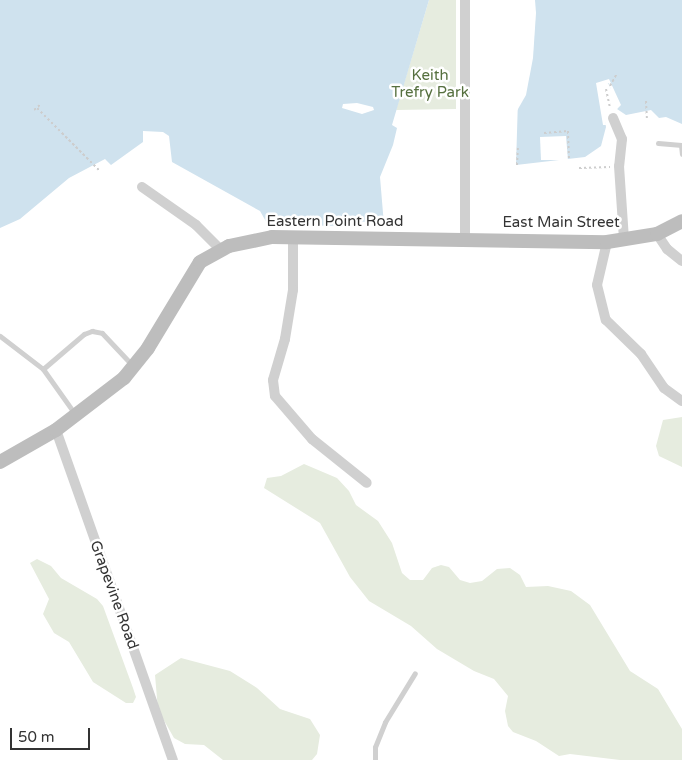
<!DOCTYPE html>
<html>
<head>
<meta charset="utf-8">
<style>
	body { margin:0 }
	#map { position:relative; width:682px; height:760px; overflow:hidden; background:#fff; font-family:"Varela Round",sans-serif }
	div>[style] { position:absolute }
	.green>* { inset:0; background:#e6ecdf }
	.water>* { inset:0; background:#cfe2ee }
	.pier>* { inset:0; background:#fff }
	.path>* { height:2px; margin-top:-1px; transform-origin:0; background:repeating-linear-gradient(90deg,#cdcdcd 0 2.5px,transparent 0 5px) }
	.lane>* { height:5px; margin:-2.5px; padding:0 2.5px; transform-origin:2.5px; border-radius:2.5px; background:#d0d0d0 }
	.street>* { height:10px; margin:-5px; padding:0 5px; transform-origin:5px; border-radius:5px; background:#d0d0d0 }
	.secondary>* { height:14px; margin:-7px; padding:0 7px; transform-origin:7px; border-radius:7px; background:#bdbdbd }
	span { translate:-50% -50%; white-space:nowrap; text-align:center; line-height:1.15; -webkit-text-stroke:5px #fff; paint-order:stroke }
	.park-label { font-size:15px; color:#56703f }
	.street-label { font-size:15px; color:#333 }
	.scale { position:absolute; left:10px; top:728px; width:80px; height:22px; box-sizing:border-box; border:2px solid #333; border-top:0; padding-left:6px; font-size:15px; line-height:18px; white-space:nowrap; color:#333; -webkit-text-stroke:4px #fff; paint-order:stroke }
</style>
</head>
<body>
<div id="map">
	<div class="green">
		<div style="clip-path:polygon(429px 0,456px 0,456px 109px,396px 110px)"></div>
		<div style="clip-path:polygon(682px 417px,682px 467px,659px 456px,656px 446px,663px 420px)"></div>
		<div style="clip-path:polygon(304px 464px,337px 478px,349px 491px,356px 505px,378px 521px,392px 543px,402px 573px,410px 580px,423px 580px,432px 568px,441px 565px,449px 567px,460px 580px,470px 583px,482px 581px,497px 569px,510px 568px,520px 575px,526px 587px,548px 586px,571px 591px,590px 605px,630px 671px,658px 689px,682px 729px,682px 760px,620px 760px,570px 754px,559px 756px,536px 741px,513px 732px,508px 726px,505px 711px,508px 696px,494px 679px,474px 671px,437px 649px,411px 626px,369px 601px,350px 577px,320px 523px,264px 488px,267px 478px,281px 476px)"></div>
		<div style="clip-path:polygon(37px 559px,51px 566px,61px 578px,97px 599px,103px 606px,133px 688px,136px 697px,133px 703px,126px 703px,93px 682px,69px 642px,54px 633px,43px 614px,49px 599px,30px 563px)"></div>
		<div style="clip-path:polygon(181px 658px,230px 671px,257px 688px,280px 709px,310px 719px,320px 735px,317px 754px,312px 760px,223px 760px,204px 745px,185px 744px,174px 738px,158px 710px,155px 675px)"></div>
	</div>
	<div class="water">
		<div style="clip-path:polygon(evenodd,0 0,429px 0,392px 125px,397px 128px,393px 145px,380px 177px,384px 225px,353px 220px,352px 226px,268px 225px,260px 211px,172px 162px,169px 136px,163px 132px,143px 131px,143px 142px,111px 165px,105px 159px,69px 178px,20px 219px,0 228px,0 0,357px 103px,373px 107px,374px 110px,362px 114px,342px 108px,343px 104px,357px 103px)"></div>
		<div style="clip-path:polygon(521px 0,682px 0,682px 124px,666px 117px,659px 118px,651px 110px,626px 115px,617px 109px,619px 105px,608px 83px,599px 85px,606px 127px,601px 146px,585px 157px,516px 165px)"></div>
	</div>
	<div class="pier">
		<div style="clip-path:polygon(519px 0,535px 0,536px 13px,533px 58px,526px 95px,514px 116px)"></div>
		<div style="clip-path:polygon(609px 79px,621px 105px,616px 110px,609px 83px,601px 86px,606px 125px,603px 125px,596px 83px)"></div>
		<div style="clip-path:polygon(566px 136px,568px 160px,541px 160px,540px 137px)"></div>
	</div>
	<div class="path">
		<div style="left:610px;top:86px;width:13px;rotate:-61deg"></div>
		<div style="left:606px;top:89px;width:19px;rotate:78deg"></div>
		<div style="left:646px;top:101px;width:17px;rotate:87deg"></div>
		<div style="left:37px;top:108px;width:89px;rotate:45deg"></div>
		<div style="left:34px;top:110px;width:8px;rotate:-40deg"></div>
		<div style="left:544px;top:133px;width:24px;rotate:-5deg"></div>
		<div style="left:568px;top:131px;width:29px;rotate:88deg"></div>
		<div style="left:517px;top:165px;width:20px;rotate:-87deg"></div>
		<div style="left:579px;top:168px;width:31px;rotate:-2deg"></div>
	</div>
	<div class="lane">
		<div style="left:658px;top:143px;width:24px;rotate:5deg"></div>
		<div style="left:681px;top:145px;width:9px;rotate:84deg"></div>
		<div style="left:0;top:336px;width:54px;rotate:37.5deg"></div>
		<div style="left:43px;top:369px;width:55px;rotate:54.6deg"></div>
		<div style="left:43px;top:369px;width:54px;rotate:-40.5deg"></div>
		<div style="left:84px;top:334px;width:9px;rotate:-21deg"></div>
		<div style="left:92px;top:331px;width:10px;rotate:11deg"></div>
		<div style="left:102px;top:333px;width:44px;rotate:46.8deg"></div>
		<div style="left:375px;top:760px;width:13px;rotate:-90deg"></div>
		<div style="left:375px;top:747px;width:27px;rotate:-68deg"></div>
		<div style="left:385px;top:722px;width:57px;rotate:-58.5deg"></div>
	</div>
	<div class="street">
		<div style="left:465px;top:0;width:239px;rotate:90deg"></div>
		<div style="left:613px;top:118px;width:23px;rotate:67deg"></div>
		<div style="left:622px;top:139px;width:27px;rotate:96deg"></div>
		<div style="left:619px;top:166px;width:74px;rotate:86.1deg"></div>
		<div style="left:142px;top:187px;width:66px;rotate:35.1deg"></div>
		<div style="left:196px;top:225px;width:35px;rotate:45deg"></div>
		<div style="left:657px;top:234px;width:18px;rotate:56deg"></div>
		<div style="left:667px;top:249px;width:19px;rotate:39deg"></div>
		<div style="left:293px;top:237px;width:53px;rotate:90deg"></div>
		<div style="left:293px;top:290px;width:50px;rotate:99.3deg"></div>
		<div style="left:285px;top:339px;width:43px;rotate:106.3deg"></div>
		<div style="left:273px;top:380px;width:16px;rotate:83deg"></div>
		<div style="left:275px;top:396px;width:57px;rotate:49.3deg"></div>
		<div style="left:312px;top:439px;width:70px;rotate:38.7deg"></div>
		<div style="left:607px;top:242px;width:44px;rotate:103.1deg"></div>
		<div style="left:597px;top:285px;width:36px;rotate:76deg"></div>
		<div style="left:606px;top:320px;width:49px;rotate:44.2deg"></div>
		<div style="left:641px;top:354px;width:41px;rotate:55.9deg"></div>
		<div style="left:664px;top:388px;width:22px;rotate:36deg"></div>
		<div style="left:56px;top:430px;width:350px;rotate:70.5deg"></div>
	</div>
	<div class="secondary">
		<div style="left:0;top:462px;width:64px;rotate:-29.7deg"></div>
		<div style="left:56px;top:430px;width:86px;rotate:-37.4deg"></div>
		<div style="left:124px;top:378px;width:38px;rotate:-51deg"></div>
		<div style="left:148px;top:348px;width:100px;rotate:-58.8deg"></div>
		<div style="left:200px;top:262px;width:33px;rotate:-29deg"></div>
		<div style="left:229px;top:246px;width:44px;rotate:-11.8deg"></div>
		<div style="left:272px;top:237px;width:335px;rotate:0.9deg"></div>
		<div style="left:607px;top:242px;width:51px;rotate:-9.1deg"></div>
		<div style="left:657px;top:234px;width:28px;rotate:-27deg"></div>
	</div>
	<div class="park-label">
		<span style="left:430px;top:84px">Keith<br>Trefry Park</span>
	</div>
	<div class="street-label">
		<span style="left:335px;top:222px">Eastern Point Road</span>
		<span style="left:561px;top:223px">East Main Street</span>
		<span style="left:114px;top:595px;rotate:70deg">Grapevine Road</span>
	</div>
	<div class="scale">50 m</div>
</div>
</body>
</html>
